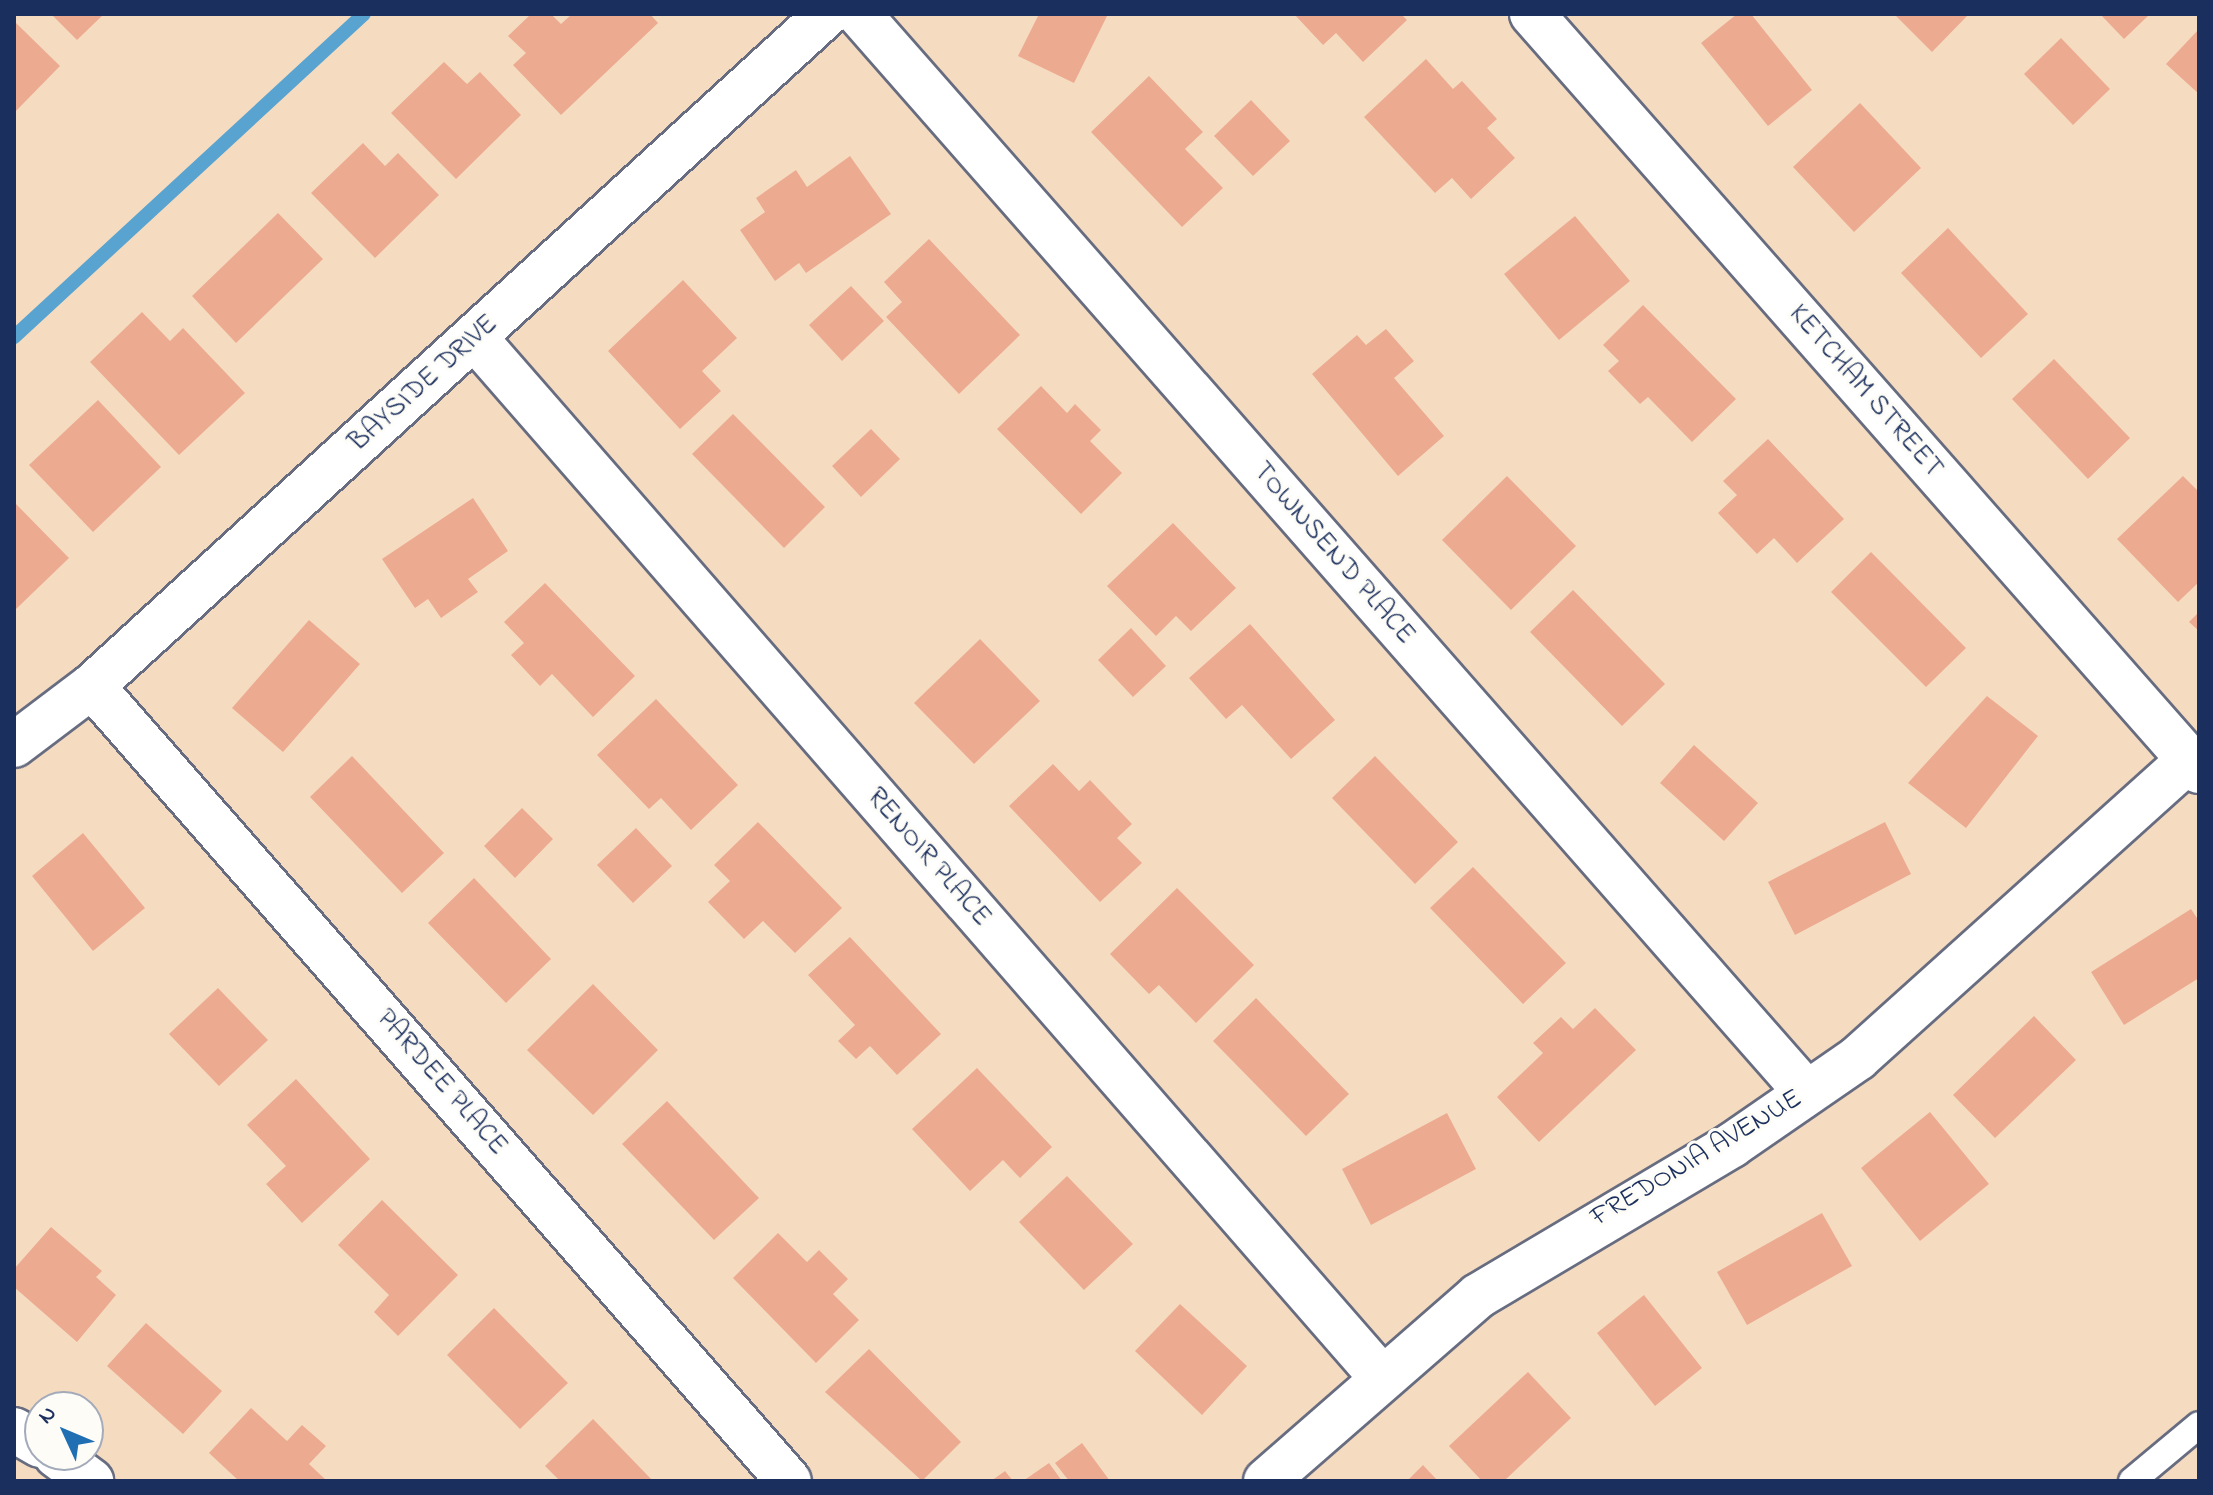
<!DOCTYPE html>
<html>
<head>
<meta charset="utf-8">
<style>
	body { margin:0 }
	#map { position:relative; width:2213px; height:1495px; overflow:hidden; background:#f5dcc0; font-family:"Indie Flower",sans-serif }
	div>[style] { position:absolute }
	.stream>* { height:14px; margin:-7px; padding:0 7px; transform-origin:7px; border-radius:7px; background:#59a3d0 }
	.building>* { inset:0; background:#ecab91 }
	.roads { filter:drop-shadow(2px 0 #676c80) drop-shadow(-2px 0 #676c80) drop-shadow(0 2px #676c80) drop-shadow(0 -2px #676c80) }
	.lane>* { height:26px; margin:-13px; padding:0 13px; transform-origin:13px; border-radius:13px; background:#fff }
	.street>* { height:44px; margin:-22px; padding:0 22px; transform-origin:22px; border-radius:22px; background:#fff }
	.secondary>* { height:44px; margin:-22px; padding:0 22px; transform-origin:22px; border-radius:22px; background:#fff }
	span { translate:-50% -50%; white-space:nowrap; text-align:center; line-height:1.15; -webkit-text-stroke:6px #fdfcf7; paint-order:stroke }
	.street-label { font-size:28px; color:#1b2f5e }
	.frame { position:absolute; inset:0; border:16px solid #1b2f5e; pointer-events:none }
	.north { position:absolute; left:24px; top:1391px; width:80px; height:80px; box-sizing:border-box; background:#fdfcf7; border:2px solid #a3aaba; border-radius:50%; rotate:314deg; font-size:22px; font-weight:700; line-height:32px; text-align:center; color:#1b2f5e }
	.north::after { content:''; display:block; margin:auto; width:28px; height:36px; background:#1f6fb2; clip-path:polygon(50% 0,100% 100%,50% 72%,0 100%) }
</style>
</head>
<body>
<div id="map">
	<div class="stream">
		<div style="left:14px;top:337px;width:476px;rotate:-42.7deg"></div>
	</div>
	<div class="building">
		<div style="clip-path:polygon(51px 14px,104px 14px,77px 40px)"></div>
		<div style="clip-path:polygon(531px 14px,551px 14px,561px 24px,572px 14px,650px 14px,658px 23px,561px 115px,513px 65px,526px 53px,508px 36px)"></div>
		<div style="clip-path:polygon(1039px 14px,1108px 14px,1074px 83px,1018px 56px)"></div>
		<div style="clip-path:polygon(1294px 14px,1401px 14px,1407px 20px,1363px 62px,1336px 33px,1323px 45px)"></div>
		<div style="clip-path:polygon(1737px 14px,1751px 14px,1812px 90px,1768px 126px,1701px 43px)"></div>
		<div style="clip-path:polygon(1894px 14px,1969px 14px,1932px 52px)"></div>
		<div style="clip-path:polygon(2100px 14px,2150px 14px,2124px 39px)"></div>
		<div style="clip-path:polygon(14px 21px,60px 66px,14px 113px)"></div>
		<div style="clip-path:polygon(2199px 29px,2199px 94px,2166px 64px)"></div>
		<div style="clip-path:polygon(2061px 38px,2110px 89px,2073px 125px,2024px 74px)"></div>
		<div style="clip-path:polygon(1426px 59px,1453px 89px,1462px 81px,1497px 119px,1487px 128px,1515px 158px,1471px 199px,1452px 178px,1435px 193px,1364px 117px)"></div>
		<div style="clip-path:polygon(444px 62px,467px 84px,480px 72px,521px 115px,456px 179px,391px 113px)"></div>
		<div style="clip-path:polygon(1149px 76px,1203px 132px,1185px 149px,1223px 188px,1182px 227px,1091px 132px)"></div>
		<div style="clip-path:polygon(1251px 100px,1290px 141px,1253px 176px,1214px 136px)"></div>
		<div style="clip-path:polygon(1860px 103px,1921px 168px,1854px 232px,1793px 167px)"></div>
		<div style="clip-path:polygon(363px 143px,385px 166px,398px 153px,439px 195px,375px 258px,311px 193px)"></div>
		<div style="clip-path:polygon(850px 156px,891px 214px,806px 273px,799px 263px,775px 281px,740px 230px,765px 212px,756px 198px,796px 170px,807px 187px)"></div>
		<div style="clip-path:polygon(278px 213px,323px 259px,236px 343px,192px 296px)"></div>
		<div style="clip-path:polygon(1575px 216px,1630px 281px,1559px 340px,1504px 274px)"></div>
		<div style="clip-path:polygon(1948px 228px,2028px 314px,1981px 358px,1901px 273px)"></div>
		<div style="clip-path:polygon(929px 239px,1020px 335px,959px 394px,886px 317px,902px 302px,884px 282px)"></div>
		<div style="clip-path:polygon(683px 280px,737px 338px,702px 371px,721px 391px,680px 429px,608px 351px)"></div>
		<div style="clip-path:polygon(851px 286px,884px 321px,842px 361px,809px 325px)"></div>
		<div style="clip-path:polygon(1643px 305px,1736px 399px,1692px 442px,1648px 397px,1640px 404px,1608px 371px,1619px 361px,1603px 345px)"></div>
		<div style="clip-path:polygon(142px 312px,170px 341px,183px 328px,245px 393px,179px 455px,90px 362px)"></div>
		<div style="clip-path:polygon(1386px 329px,1414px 361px,1394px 378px,1444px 436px,1398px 476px,1312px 374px,1357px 335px,1366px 345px)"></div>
		<div style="clip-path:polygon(2054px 359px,2130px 438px,2088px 479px,2012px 399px)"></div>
		<div style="clip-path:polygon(1041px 386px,1067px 413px,1075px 404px,1101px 430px,1090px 441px,1122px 473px,1081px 514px,997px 429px)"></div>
		<div style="clip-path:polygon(98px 400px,161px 467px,93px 532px,29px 465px)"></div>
		<div style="clip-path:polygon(733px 414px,825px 507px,784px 548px,692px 454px)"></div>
		<div style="clip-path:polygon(871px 429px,900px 459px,861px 497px,832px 466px)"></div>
		<div style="clip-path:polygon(1768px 439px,1844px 519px,1797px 563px,1774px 538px,1757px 554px,1718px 513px,1737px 495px,1723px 481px)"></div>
		<div style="clip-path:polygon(1507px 476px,1576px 546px,1511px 610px,1442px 540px)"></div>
		<div style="clip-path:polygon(2183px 476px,2199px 492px,2199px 582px,2178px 602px,2117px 539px)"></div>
		<div style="clip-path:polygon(473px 498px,508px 551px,468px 579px,478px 592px,441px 618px,428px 599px,415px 608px,382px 559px)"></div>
		<div style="clip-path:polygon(16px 504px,69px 558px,14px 611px,14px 506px)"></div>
		<div style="clip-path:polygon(1173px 523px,1236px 588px,1191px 631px,1176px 616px,1156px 636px,1107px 586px)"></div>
		<div style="clip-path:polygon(1871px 552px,1966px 648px,1926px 687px,1831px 592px)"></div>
		<div style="clip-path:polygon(545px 583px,635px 676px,593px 717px,552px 674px,540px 686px,511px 655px,524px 643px,504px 622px)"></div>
		<div style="clip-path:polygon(1573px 590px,1665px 684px,1622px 726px,1530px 632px)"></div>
		<div style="clip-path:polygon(2199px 612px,2199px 631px,2189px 622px)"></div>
		<div style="clip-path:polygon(309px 620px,360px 664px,283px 752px,232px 708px)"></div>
		<div style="clip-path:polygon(1250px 624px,1335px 720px,1291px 759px,1242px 705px,1226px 719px,1189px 678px)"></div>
		<div style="clip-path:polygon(1131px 628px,1166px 666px,1133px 697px,1098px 660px)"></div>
		<div style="clip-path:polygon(980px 639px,1040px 701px,974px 764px,914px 703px)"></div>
		<div style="clip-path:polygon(1987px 696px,2038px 736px,1966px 828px,1908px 783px)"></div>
		<div style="clip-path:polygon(656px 699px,738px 785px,691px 830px,661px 798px,649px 809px,597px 755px)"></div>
		<div style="clip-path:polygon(1694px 745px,1758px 803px,1724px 841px,1660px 783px)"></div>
		<div style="clip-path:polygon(352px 756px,444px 853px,402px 893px,310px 797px)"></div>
		<div style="clip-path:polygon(1375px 756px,1458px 842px,1415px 884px,1332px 798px)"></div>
		<div style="clip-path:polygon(1053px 764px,1079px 791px,1090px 780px,1132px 824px,1117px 838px,1142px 863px,1100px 902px,1009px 806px)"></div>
		<div style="clip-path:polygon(522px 808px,553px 839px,515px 878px,484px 846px)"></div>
		<div style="clip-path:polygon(758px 822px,842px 908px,795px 953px,763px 921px,744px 939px,708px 902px,730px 881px,714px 865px)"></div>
		<div style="clip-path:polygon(1885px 822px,1911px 874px,1795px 935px,1768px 882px)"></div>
		<div style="clip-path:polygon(636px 828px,672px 866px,633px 903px,597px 865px)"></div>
		<div style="clip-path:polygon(83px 833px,145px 908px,93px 951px,32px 876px)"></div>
		<div style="clip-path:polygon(1473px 867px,1566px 963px,1523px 1004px,1430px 908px)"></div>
		<div style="clip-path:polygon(474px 878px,551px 959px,506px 1003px,428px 923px)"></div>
		<div style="clip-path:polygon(1177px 888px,1254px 965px,1196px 1023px,1159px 985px,1149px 994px,1110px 954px)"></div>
		<div style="clip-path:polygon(2191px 909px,2199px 921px,2199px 978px,2124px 1025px,2091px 972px)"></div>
		<div style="clip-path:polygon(850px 937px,941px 1034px,897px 1075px,870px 1046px,856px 1059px,838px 1041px,855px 1025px,808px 975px)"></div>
		<div style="clip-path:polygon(593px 984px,658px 1050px,593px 1115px,527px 1050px)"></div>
		<div style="clip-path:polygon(218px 988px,268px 1040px,219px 1086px,169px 1034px)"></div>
		<div style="clip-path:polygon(1256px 998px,1349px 1094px,1306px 1136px,1213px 1041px)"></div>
		<div style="clip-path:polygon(1595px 1008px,1636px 1050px,1539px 1142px,1497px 1097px,1543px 1053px,1533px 1043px,1561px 1017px,1573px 1029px)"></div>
		<div style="clip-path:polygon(2034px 1016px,2076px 1060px,1995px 1138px,1953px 1095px)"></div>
		<div style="clip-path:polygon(977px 1068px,1052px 1147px,1020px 1178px,1003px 1160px,970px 1191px,912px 1129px)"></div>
		<div style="clip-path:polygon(296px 1079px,370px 1159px,302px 1223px,266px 1184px,286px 1166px,247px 1125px)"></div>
		<div style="clip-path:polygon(667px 1101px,759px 1198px,714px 1240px,622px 1144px)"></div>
		<div style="clip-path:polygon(1930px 1112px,1989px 1184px,1920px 1241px,1861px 1168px)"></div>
		<div style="clip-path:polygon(1447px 1113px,1476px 1169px,1371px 1225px,1342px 1169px)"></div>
		<div style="clip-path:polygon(1067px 1176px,1133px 1244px,1084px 1290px,1019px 1222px)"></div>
		<div style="clip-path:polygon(382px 1200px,458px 1275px,398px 1336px,374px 1312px,389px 1295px,338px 1245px)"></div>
		<div style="clip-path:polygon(1822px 1213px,1852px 1266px,1747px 1325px,1717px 1272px)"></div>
		<div style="clip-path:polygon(51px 1227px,102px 1271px,96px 1277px,116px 1295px,77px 1342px,14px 1287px,14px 1269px)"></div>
		<div style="clip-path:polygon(778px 1233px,807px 1262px,819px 1250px,848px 1279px,833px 1294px,859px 1320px,816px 1363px,733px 1278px)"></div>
		<div style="clip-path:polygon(1644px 1295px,1702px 1368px,1655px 1406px,1597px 1333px)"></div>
		<div style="clip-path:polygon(1180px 1304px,1247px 1366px,1202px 1415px,1135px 1351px)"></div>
		<div style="clip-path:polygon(494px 1308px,568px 1383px,520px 1429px,447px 1355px)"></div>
		<div style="clip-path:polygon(146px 1323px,222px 1391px,183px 1434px,107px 1366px)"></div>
		<div style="clip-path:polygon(869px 1349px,961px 1442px,922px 1481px,825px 1392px)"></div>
		<div style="clip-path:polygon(1528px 1372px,1571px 1418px,1504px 1481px,1482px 1481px,1449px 1446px)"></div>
		<div style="clip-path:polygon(251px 1408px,287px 1441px,302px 1425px,326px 1446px,309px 1464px,327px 1481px,239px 1481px,209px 1453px)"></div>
		<div style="clip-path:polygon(593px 1419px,653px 1481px,560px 1481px,545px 1466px)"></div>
		<div style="clip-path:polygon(1082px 1443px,1110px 1481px,1069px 1481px,1055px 1463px)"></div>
		<div style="clip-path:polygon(1049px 1463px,1062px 1481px,1023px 1481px)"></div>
		<div style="clip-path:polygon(1423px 1465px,1438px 1481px,1407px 1481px)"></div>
		<div style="clip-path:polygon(1005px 1471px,1013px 1481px,991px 1481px)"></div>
	</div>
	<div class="roads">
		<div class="lane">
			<div style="left:2132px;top:1481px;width:87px;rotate:-39.9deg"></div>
		</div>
		<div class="street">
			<div style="left:859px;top:14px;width:1436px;rotate:48.7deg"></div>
			<div style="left:1532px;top:14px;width:1009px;rotate:48.62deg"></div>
			<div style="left:474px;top:337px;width:1381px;rotate:48.9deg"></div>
			<div style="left:92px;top:686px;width:1057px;rotate:48.76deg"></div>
			<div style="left:14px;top:1430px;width:30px;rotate:30deg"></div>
			<div style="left:56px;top:1455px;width:44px;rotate:36.6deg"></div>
			<div style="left:1266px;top:1481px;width:281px;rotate:-41.1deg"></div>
			<div style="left:1478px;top:1296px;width:295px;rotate:-30.7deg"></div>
			<div style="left:1732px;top:1145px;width:153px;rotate:-34.6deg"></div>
			<div style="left:1858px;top:1058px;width:445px;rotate:-42deg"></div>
		</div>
		<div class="secondary">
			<div style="left:14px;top:745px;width:98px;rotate:-37.1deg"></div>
			<div style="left:92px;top:686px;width:996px;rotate:-42.44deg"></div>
		</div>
	</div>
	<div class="street-label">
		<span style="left:424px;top:384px;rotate:-42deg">BAYSIDE DRIVE</span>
		<span style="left:1865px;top:392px;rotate:49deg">KETCHAM STREET</span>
		<span style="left:1333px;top:554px;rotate:49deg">TOWNSEND PLACE</span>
		<span style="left:928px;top:858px;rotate:49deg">RENOIR PLACE</span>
		<span style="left:441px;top:1083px;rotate:49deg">PARDEE PLACE</span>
		<span style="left:1697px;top:1159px;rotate:-31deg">FREDONIA AVENUE</span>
	</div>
	<div class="frame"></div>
	<div class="north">N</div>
</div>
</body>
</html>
